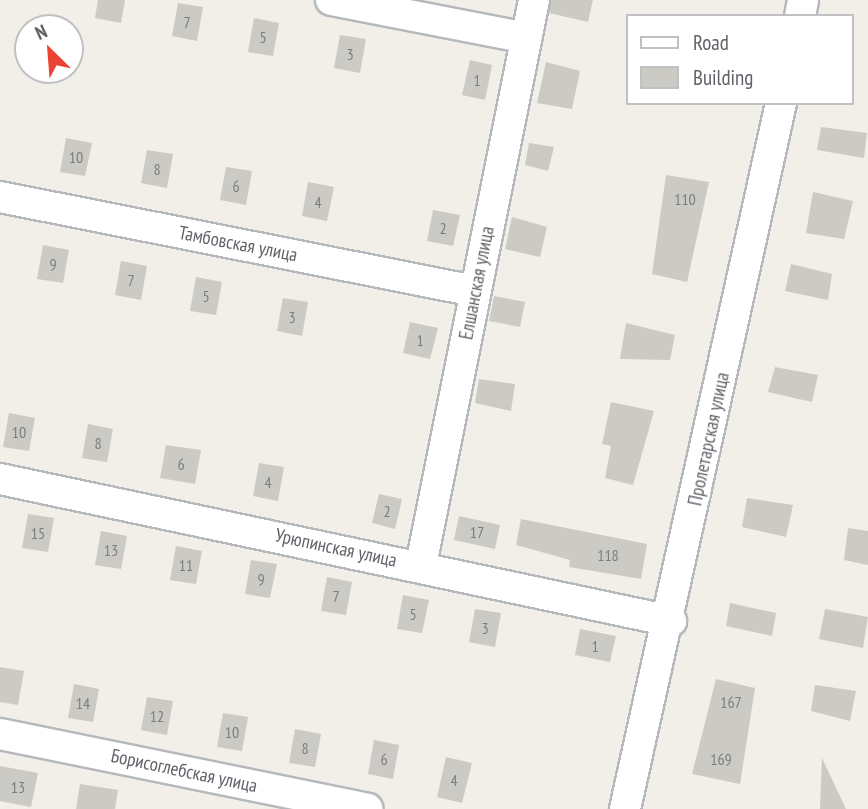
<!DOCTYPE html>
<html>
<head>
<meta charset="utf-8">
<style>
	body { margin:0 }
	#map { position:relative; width:868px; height:809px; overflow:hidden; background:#f1efe8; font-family:"PT Sans Narrow",sans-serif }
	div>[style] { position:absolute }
	.building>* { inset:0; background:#cccac5 }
	.roads { filter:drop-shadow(2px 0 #b5b8bc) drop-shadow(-2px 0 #b5b8bc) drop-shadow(0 2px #b5b8bc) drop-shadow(0 -2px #b5b8bc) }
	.minor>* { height:30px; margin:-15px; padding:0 15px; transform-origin:15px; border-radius:15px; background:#fff }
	span { translate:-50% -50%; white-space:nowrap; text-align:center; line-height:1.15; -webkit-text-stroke:5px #fff; paint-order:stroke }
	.number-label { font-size:16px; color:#7a7d7f }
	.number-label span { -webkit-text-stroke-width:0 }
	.street-label { font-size:19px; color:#5f6368 }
	.legend { position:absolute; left:626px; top:14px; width:228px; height:91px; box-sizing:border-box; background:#fff; border:2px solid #bfc1c3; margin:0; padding:9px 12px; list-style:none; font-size:21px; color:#5f6368 }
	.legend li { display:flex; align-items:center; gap:14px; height:35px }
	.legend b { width:35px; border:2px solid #bfc1c3 }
	.north { position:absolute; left:14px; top:14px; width:70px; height:70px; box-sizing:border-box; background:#fff; border:2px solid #bfc1c3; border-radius:50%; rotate:335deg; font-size:19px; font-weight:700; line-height:28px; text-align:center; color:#5f6368 }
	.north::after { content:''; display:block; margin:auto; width:24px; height:32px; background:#ea4335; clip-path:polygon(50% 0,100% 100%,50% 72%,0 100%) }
</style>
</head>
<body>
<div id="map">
	<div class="building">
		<div style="clip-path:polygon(98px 0,125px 0,121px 23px,95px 18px)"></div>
		<div style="clip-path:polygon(551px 0,593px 0,588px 22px,549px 13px)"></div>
		<div style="clip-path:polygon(178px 3px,203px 7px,197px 41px,172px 36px)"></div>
		<div style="clip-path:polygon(254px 18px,279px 23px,273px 56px,248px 52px)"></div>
		<div style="clip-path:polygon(340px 35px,366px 39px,360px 73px,334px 68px)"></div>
		<div style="clip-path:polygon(470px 60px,492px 65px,485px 100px,462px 95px)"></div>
		<div style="clip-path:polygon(546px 62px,580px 71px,572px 109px,537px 103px)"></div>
		<div style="clip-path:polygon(821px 127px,867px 133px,864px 158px,817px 150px)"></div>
		<div style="clip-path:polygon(66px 138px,92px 143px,85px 176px,60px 172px)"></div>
		<div style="clip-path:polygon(529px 143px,554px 147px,548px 171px,525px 165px)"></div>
		<div style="clip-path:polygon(147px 150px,173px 154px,167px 188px,141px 183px)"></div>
		<div style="clip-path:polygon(226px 167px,252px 171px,246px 205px,220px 200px)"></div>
		<div style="clip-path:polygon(666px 175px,709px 182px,687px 282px,652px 274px)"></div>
		<div style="clip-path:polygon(308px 182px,334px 187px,327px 221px,302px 216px)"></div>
		<div style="clip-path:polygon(813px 192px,853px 201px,844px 239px,806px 233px)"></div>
		<div style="clip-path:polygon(433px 210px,460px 215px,453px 246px,427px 241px)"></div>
		<div style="clip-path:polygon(512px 217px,547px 227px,540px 257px,505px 249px)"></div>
		<div style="clip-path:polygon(43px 245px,69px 250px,63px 283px,37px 279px)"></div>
		<div style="clip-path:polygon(121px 261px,147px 266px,141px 300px,115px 295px)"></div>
		<div style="clip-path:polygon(791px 264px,832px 274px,828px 300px,785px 291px)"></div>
		<div style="clip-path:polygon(196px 277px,222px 282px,216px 315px,190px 311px)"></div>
		<div style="clip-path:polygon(494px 296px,525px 302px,520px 327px,489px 321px)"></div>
		<div style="clip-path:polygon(283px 298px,308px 302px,302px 336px,277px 331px)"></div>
		<div style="clip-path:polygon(410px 322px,438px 328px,430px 359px,403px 353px)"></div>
		<div style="clip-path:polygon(626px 323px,675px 335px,670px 360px,620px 359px)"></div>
		<div style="clip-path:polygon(775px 367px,818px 375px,812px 402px,768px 392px)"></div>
		<div style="clip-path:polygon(479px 379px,515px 384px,511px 411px,475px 403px)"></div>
		<div style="clip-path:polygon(611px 402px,654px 411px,633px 485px,605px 478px,611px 446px,602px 444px)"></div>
		<div style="clip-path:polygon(9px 413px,35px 418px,29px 451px,3px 447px)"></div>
		<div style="clip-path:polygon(88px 424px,113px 429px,107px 462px,82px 458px)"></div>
		<div style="clip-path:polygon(166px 445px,201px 450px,195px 484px,160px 478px)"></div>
		<div style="clip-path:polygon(259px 463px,284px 467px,278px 501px,253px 496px)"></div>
		<div style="clip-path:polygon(379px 494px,402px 499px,395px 529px,372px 523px)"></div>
		<div style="clip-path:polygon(747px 498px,793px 505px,786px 537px,742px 527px)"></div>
		<div style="clip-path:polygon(28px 514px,54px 518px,48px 552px,22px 548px)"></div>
		<div style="clip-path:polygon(459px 516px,500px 525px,495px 549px,454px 540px)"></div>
		<div style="clip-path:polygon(521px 519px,647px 544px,641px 579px,569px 567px,570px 560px,516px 545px)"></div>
		<div style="clip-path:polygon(848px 528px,868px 531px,868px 565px,844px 560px)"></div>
		<div style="clip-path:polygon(101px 531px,127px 536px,121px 569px,95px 565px)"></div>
		<div style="clip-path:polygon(176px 546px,202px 551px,196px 584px,170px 580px)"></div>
		<div style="clip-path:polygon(251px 560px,277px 564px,270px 598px,245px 594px)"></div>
		<div style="clip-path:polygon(327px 577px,352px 582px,346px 615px,321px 611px)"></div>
		<div style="clip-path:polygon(403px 595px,429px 600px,422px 633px,397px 629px)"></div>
		<div style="clip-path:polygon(730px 603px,776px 613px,772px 636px,726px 626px)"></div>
		<div style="clip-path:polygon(475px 609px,501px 613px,495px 647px,469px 642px)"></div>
		<div style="clip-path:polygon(825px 609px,868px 617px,863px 648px,819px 639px)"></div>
		<div style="clip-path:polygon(580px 629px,616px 636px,610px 662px,575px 655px)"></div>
		<div style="clip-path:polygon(0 667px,24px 671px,18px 705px,0 702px)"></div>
		<div style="clip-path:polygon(716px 679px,755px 688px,740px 784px,692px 774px)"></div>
		<div style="clip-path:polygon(74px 684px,99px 689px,93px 722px,68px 718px)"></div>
		<div style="clip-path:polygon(815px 685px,856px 691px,850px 721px,811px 711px)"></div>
		<div style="clip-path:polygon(147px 697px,173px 701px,167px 735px,141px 730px)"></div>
		<div style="clip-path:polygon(223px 713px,248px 717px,242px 751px,217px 747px)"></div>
		<div style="clip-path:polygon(295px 729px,321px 734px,315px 767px,289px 763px)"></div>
		<div style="clip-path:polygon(374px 740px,399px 745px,393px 779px,368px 774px)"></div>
		<div style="clip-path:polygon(446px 757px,472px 763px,462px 803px,437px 797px)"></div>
		<div style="clip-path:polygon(822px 758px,846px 809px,820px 809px)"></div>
		<div style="clip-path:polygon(0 766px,38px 773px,31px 807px,0 801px)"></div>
		<div style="clip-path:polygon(80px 784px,118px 790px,115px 809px,76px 809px)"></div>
	</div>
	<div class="roads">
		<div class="minor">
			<div style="left:331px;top:0;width:199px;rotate:11deg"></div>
			<div style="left:800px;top:16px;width:16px;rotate:-79deg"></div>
			<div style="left:0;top:197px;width:485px;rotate:11.2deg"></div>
			<div style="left:0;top:479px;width:686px;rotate:11.95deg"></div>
			<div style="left:421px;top:565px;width:576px;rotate:-78.69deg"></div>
			<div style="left:0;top:734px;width:375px;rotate:11.5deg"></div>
			<div style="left:625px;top:809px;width:723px;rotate:-77.54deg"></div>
		</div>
	</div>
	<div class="number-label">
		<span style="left:187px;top:22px">7</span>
		<span style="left:263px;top:37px">5</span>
		<span style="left:350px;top:54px">3</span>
		<span style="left:477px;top:80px">1</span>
		<span style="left:76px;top:157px">10</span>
		<span style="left:157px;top:169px">8</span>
		<span style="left:236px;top:186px">6</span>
		<span style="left:685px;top:199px">110</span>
		<span style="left:318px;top:202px">4</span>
		<span style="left:443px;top:228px">2</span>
		<span style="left:53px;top:264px">9</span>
		<span style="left:131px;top:280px">7</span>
		<span style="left:206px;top:296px">5</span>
		<span style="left:292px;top:317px">3</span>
		<span style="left:420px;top:340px">1</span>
		<span style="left:19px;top:432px">10</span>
		<span style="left:98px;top:443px">8</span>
		<span style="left:181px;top:464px">6</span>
		<span style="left:268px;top:482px">4</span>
		<span style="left:387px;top:511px">2</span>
		<span style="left:477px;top:532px">17</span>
		<span style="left:38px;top:533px">15</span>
		<span style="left:111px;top:550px">13</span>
		<span style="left:608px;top:555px">118</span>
		<span style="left:186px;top:565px">11</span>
		<span style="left:261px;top:579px">9</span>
		<span style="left:336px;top:596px">7</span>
		<span style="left:413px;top:614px">5</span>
		<span style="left:485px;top:628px">3</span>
		<span style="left:595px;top:646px">1</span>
		<span style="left:731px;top:702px">167</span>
		<span style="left:83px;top:703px">14</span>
		<span style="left:157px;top:716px">12</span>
		<span style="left:232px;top:732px">10</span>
		<span style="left:305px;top:748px">8</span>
		<span style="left:384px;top:759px">6</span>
		<span style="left:721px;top:759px">169</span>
		<span style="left:454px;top:780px">4</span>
		<span style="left:18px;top:787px">13</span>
	</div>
	<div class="street-label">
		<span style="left:238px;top:244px;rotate:11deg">Тамбовская улица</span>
		<span style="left:477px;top:283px;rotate:-79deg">Елшанская улица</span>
		<span style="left:709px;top:439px;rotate:-78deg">Пролетарская улица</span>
		<span style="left:336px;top:548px;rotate:12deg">Урюпинская улица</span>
		<span style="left:184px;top:771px;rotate:12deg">Борисоглебская улица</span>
	</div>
	<ul class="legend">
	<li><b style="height:9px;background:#fff"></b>Road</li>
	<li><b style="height:19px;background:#cccac5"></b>Building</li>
	</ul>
	<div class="north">N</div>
</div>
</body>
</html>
